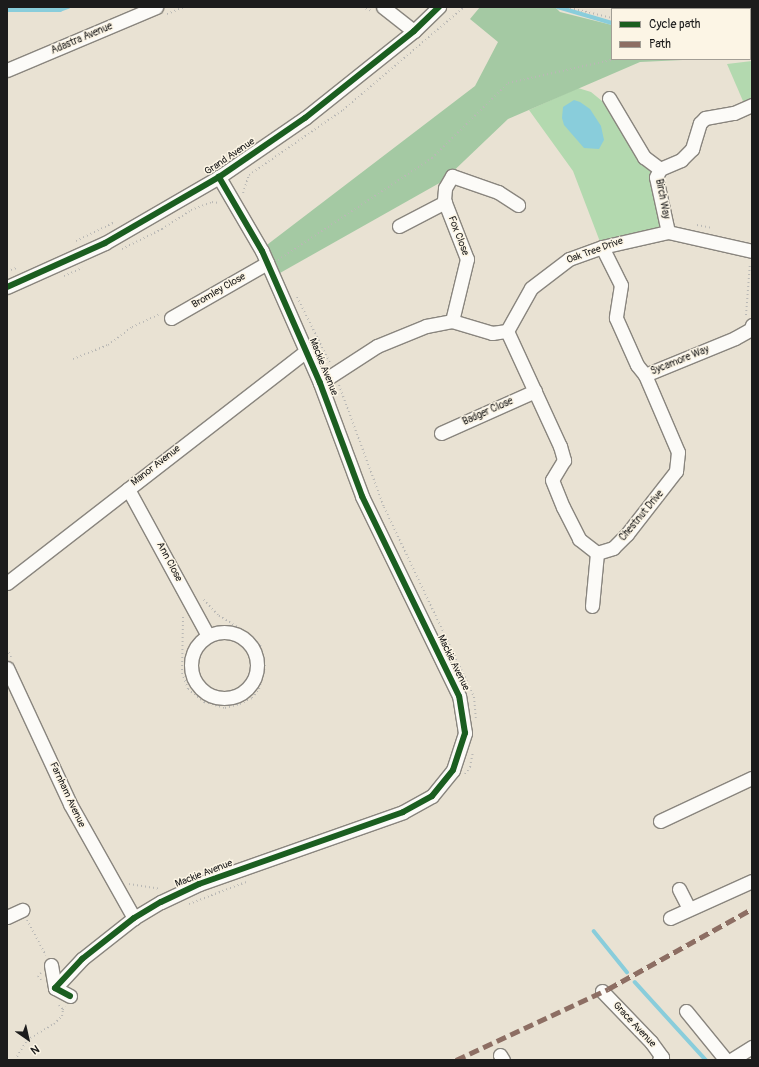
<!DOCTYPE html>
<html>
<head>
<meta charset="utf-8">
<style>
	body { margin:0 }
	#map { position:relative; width:759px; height:1067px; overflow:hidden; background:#e9e2d3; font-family:Pangolin,sans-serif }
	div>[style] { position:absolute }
	.green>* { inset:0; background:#b3d9af }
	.forest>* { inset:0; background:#a4c9a3 }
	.water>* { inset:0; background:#89cddb }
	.stream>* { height:3.5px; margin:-1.75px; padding:0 1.75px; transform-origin:1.75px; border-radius:1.75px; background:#89cddb }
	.path>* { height:2px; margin-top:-1px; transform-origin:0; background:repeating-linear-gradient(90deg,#b9b8b5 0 1px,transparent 0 4px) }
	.roads { filter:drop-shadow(1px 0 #89857e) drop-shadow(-1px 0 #89857e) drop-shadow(0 1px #89857e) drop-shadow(0 -1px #89857e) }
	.minor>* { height:13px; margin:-6.5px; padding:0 6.5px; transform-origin:6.5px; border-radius:6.5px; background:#fcfbf8 }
	.minor>.ring { margin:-6.5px; padding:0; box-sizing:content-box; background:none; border:13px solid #fcfbf8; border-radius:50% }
	.quiet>* { height:5px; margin-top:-2.5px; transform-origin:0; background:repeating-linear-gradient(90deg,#8d6e63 0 10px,transparent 0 15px) }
	.cycleway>* { height:6px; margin:-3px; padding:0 3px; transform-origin:3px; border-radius:3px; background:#1b5e20 }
	span { translate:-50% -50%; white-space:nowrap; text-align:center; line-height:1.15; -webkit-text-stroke:3px #fcf5e5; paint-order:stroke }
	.street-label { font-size:10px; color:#1c1c1c }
	.frame { position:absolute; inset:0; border:8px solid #1c1c1c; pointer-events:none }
	.legend { position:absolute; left:611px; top:8px; width:140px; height:52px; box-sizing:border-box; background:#fcf5e5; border:1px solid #a29e95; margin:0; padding:5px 7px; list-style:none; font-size:12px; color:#1c1c1c }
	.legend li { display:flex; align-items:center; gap:8px; height:20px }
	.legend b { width:20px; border:1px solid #a29e95 }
	.north { position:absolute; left:8px; top:1019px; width:40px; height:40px; -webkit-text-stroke:3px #fcf5e5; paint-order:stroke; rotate:146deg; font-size:11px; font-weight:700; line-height:16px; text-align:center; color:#1c1c1c }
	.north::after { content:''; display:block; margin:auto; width:14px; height:18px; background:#1c1c1c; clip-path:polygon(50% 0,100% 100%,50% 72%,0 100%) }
</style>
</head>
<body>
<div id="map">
	<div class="green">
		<div style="clip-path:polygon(752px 61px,752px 105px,746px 108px,727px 64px)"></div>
		<div style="clip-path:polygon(578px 88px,591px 92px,602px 101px,635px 154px,656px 177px,668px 232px,602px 247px,573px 171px,529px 110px)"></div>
	</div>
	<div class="forest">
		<div style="clip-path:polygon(480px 7px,555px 7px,560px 12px,612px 25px,612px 59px,704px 59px,640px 62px,508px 119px,443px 181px,280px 273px,255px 254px,475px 86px,498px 42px,470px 19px)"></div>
	</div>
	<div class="water">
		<div style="clip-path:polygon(574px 100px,580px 102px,590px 109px,601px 126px,604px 140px,599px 149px,584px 148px,564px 125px,562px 118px,563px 107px)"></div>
	</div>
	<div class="stream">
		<div style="left:558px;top:7px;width:56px;rotate:16.5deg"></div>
		<div style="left:7px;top:10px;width:53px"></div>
		<div style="left:60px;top:10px;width:9px;rotate:-21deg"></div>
		<div style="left:750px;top:31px;width:2px"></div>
		<div style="left:594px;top:931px;width:53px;rotate:51.2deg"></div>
		<div style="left:635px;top:982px;width:105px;rotate:47.7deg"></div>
	</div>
	<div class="path">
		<div style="left:362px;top:7px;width:11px;rotate:22deg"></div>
		<div style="left:566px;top:7px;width:47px;rotate:13.4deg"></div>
		<div style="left:167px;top:14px;width:18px;rotate:-22deg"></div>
		<div style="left:750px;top:53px;width:2px"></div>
		<div style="left:243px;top:193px;width:19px;rotate:-72deg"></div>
		<div style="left:249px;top:175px;width:114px;rotate:-34.7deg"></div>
		<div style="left:343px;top:110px;width:159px;rotate:-40.4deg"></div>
		<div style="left:697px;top:225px;width:15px;rotate:11deg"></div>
		<div style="left:76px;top:241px;width:43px;rotate:-26deg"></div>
		<div style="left:122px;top:249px;width:45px;rotate:-26.6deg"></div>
		<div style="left:162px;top:229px;width:35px;rotate:-33deg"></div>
		<div style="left:191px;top:210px;width:22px;rotate:-21deg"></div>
		<div style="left:212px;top:202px;width:7px;rotate:8deg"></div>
		<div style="left:278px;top:260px;width:185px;rotate:-33.5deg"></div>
		<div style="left:432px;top:158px;width:107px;rotate:-44.6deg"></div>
		<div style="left:508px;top:83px;width:110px;rotate:-12.6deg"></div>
		<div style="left:7px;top:271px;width:10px;rotate:-17deg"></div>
		<div style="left:64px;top:276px;width:20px;rotate:-24deg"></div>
		<div style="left:297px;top:297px;width:74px;rotate:63.4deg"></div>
		<div style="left:746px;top:315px;width:52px;rotate:-85.6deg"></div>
		<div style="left:73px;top:359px;width:38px;rotate:-22deg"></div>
		<div style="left:108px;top:345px;width:30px;rotate:-37deg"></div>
		<div style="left:132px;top:327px;width:31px;rotate:-25deg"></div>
		<div style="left:339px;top:385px;width:130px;rotate:69.8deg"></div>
		<div style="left:384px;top:507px;width:194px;rotate:64.6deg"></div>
		<div style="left:183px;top:617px;width:56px;rotate:91deg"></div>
		<div style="left:182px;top:673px;width:17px;rotate:69deg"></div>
		<div style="left:188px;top:689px;width:21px;rotate:39deg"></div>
		<div style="left:204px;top:702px;width:22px;rotate:16deg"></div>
		<div style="left:225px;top:708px;width:16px;rotate:-15deg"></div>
		<div style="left:240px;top:704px;width:13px;rotate:-27deg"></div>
		<div style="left:252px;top:698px;width:11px;rotate:-52deg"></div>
		<div style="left:259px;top:689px;width:24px;rotate:-75deg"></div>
		<div style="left:265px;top:666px;width:22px;rotate:-103deg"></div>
		<div style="left:260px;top:645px;width:18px;rotate:-137deg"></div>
		<div style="left:247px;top:633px;width:34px;rotate:-148deg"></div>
		<div style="left:218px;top:615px;width:22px;rotate:-133deg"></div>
		<div style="left:7px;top:649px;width:9px;rotate:63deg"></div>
		<div style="left:471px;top:690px;width:8px;rotate:67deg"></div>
		<div style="left:474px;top:697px;width:21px;rotate:85deg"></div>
		<div style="left:465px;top:774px;width:9px;rotate:-54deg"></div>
		<div style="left:470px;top:767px;width:15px;rotate:-79deg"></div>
		<div style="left:129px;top:884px;width:31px;rotate:9deg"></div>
		<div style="left:189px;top:904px;width:61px;rotate:-21.1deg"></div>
		<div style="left:27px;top:920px;width:40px;rotate:62deg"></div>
		<div style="left:41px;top:973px;width:4px;rotate:135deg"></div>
		<div style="left:38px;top:976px;width:5px;rotate:53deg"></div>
		<div style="left:59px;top:1005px;width:6px;rotate:51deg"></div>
		<div style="left:63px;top:1010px;width:4px;rotate:-56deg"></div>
		<div style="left:15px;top:1060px;width:23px;rotate:-59deg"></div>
		<div style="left:27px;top:1040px;width:31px;rotate:-31deg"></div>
		<div style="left:54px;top:1024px;width:11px;rotate:-45deg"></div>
		<div style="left:62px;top:1016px;width:6px;rotate:-81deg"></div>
	</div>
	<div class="roads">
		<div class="minor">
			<div style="left:383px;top:7px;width:39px;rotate:38deg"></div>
			<div style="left:7px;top:70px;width:162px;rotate:-22.9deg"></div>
			<div style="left:609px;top:98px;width:69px;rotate:59.3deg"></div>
			<div style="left:644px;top:157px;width:20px;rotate:37deg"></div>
			<div style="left:399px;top:226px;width:52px;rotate:-27.6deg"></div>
			<div style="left:668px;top:232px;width:56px;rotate:-102.3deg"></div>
			<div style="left:656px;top:177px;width:9px;rotate:-63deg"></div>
			<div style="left:660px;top:169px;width:23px;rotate:-23deg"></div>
			<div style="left:681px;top:160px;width:16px;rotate:-45deg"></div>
			<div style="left:692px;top:149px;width:27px;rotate:-73deg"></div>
			<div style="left:700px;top:123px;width:7px;rotate:-45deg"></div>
			<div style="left:705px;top:118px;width:29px;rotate:-10deg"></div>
			<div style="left:734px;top:113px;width:20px;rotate:-24deg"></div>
			<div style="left:602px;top:247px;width:42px;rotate:63.4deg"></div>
			<div style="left:621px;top:285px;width:33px;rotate:99deg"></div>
			<div style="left:616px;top:318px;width:51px;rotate:65.9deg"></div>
			<div style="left:637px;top:365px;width:13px;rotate:51deg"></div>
			<div style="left:645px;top:375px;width:97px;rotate:-22.3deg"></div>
			<div style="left:735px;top:338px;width:18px;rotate:-29deg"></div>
			<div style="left:751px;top:329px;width:4px;rotate:-76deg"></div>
			<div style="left:7px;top:287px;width:107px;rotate:-24.2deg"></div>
			<div style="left:105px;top:243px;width:132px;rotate:-30.1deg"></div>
			<div style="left:219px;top:177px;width:104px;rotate:-34.5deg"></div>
			<div style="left:305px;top:118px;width:139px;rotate:-38.6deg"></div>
			<div style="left:414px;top:31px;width:35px;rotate:-44deg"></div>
			<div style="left:171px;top:318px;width:111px;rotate:-29.8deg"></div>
			<div style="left:452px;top:321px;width:64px;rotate:-76.4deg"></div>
			<div style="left:467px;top:259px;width:63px;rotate:-111.3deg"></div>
			<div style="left:444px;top:200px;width:12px;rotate:-85deg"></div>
			<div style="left:445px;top:188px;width:14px;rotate:-60deg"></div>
			<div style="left:452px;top:176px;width:49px;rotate:19.2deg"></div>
			<div style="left:498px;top:192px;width:24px;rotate:33deg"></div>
			<div style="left:507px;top:331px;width:127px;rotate:65.3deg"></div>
			<div style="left:560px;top:446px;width:15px;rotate:74deg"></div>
			<div style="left:564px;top:460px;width:23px;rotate:121deg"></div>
			<div style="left:552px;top:480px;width:29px;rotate:68deg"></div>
			<div style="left:563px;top:507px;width:36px;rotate:63deg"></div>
			<div style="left:579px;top:539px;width:23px;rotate:38deg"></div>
			<div style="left:597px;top:553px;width:17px;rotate:-17deg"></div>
			<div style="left:613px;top:548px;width:20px;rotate:-45deg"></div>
			<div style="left:627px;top:534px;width:80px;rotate:-52.1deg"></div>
			<div style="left:676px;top:471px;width:19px;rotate:-84deg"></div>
			<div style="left:678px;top:452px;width:84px;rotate:-113.2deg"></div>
			<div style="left:320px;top:383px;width:68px;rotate:-33deg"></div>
			<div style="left:377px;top:346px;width:53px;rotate:-22.2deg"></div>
			<div style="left:426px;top:326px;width:26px;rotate:-11deg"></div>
			<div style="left:452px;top:321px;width:42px;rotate:16.7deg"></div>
			<div style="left:492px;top:333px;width:15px;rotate:-8deg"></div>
			<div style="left:507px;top:331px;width:49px;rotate:-60.8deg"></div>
			<div style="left:531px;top:288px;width:48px;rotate:-37.3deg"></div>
			<div style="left:569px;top:259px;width:35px;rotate:-20deg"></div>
			<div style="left:602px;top:247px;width:68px;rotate:-12.8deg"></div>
			<div style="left:668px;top:232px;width:86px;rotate:12.7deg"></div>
			<div style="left:441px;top:433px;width:103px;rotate:-24.1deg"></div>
			<div style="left:128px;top:489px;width:167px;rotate:61.4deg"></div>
			<div style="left:7px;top:583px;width:378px;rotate:-37.8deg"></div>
			<div style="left:592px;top:606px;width:53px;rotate:-84.6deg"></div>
			<div class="ring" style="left:191px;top:632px;width:53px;height:53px"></div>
			<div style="left:7px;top:668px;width:150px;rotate:65.1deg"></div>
			<div style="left:70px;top:804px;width:131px;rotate:60.7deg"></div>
			<div style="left:660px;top:821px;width:102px;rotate:-25.1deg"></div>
			<div style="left:679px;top:889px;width:22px;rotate:63deg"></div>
			<div style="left:7px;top:917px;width:17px;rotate:-25deg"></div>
			<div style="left:670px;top:918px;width:90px;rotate:-24.3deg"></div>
			<div style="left:51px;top:965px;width:23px;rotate:80deg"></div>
			<div style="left:602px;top:991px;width:71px;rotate:46.1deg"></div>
			<div style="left:651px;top:1042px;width:19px;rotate:54deg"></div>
			<div style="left:662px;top:1057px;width:4px;rotate:135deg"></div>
			<div style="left:70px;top:996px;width:17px;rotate:-152deg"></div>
			<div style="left:55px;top:988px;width:40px;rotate:-47deg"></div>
			<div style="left:82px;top:959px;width:66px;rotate:-38.3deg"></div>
			<div style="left:134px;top:918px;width:31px;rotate:-31deg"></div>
			<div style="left:161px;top:902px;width:42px;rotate:-25.3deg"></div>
			<div style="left:199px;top:884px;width:216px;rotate:-19.4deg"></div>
			<div style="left:403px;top:812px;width:33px;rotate:-29deg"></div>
			<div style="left:432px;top:796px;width:33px;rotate:-51deg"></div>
			<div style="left:453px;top:770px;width:39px;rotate:-72deg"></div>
			<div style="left:465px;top:733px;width:37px;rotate:-99deg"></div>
			<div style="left:459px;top:696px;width:222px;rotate:-115.9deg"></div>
			<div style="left:362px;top:496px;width:121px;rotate:-110.4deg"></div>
			<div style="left:320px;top:383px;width:144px;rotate:-113.7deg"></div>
			<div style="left:262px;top:251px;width:86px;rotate:-120.2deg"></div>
			<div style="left:686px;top:1011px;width:63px;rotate:50.8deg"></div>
			<div style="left:500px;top:1055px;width:6px;rotate:59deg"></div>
			<div style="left:731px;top:1060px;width:25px;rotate:-32deg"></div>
		</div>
	</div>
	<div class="quiet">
		<div style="left:456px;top:1060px;width:168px;rotate:-25deg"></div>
		<div style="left:608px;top:989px;width:165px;rotate:-29.1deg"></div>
	</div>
	<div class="cycleway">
		<div style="left:7px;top:287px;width:107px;rotate:-24.2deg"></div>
		<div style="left:105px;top:243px;width:132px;rotate:-30.1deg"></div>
		<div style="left:219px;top:177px;width:104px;rotate:-34.5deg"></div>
		<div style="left:305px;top:118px;width:139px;rotate:-38.6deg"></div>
		<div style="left:414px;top:31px;width:35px;rotate:-44deg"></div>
		<div style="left:70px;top:996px;width:17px;rotate:-152deg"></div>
		<div style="left:55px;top:988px;width:40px;rotate:-47deg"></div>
		<div style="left:82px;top:959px;width:66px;rotate:-38.3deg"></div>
		<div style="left:134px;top:918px;width:31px;rotate:-31deg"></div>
		<div style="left:161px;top:902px;width:42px;rotate:-25.3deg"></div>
		<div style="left:199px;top:884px;width:216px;rotate:-19.4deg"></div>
		<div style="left:403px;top:812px;width:33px;rotate:-29deg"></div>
		<div style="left:432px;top:796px;width:33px;rotate:-51deg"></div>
		<div style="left:453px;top:770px;width:39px;rotate:-72deg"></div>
		<div style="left:465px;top:733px;width:37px;rotate:-99deg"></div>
		<div style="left:459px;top:696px;width:222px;rotate:-115.9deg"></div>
		<div style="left:362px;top:496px;width:121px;rotate:-110.4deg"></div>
		<div style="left:320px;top:383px;width:144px;rotate:-113.7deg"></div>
		<div style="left:262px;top:251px;width:86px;rotate:-120.2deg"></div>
	</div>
	<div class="street-label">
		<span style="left:82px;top:39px;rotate:-23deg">Adastra Avenue</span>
		<span style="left:230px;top:157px;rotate:-34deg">Grand Avenue</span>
		<span style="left:662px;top:199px;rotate:79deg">Birch Way</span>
		<span style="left:458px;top:236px;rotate:69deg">Fox Close</span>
		<span style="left:595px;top:251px;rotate:-20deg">Oak Tree Drive</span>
		<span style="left:219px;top:291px;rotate:-30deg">Bromley Close</span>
		<span style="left:680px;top:361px;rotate:-22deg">Sycamore Way</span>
		<span style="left:323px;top:367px;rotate:68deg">Mackie Avenue</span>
		<span style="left:488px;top:412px;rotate:-24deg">Badger Close</span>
		<span style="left:156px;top:466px;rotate:-38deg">Manor Avenue</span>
		<span style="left:642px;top:516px;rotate:-50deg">Chestnut Drive</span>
		<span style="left:169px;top:562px;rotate:62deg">Ann Close</span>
		<span style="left:453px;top:663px;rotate:64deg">Mackie Avenue</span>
		<span style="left:67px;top:795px;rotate:65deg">Farnham Avenue</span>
		<span style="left:204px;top:874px;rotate:-21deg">Mackie Avenue</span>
		<span style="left:634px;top:1025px;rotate:47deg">Grace Avenue</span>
	</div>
	<div class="frame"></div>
	<ul class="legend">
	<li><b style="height:5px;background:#1b5e20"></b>Cycle path</li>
	<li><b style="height:5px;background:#8d6e63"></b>Path</li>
	</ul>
	<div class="north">N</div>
</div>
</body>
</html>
